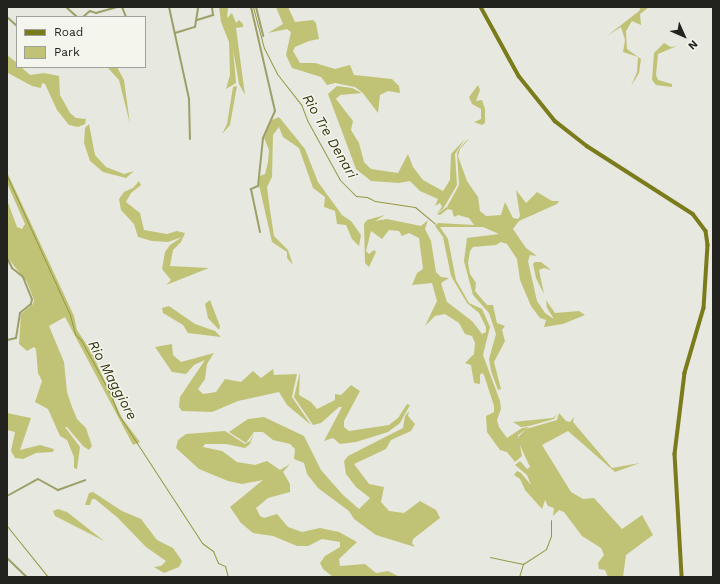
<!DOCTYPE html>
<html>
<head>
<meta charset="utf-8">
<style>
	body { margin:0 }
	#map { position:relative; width:720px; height:584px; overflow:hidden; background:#e7e8df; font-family:"Work Sans",sans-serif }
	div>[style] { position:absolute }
	.green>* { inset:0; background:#c0c376 }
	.stream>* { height:1px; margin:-0.5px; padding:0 0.5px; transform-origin:0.5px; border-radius:0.5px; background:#959844 }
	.minor>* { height:2px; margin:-1px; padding:0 1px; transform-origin:1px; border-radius:1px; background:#9d9f68 }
	.secondary>* { height:3.5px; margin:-1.75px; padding:0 1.75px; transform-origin:1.75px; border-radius:1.75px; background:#7a7b1b }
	span { translate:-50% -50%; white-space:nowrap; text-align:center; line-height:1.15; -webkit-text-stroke:3px #f4f5ec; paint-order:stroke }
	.water-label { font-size:14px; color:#353612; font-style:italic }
	.frame { position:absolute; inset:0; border:8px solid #22221f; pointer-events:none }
	.legend { position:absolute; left:16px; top:16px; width:130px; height:52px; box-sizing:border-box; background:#f4f5ec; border:1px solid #a0a19a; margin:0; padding:5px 7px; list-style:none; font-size:12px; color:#22221f }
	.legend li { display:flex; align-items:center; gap:8px; height:20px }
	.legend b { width:20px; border:1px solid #a0a19a }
	.north { position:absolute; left:664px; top:16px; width:40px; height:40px; -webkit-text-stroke:3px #f4f5ec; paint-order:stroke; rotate:135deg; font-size:11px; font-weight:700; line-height:16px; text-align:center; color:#22221f }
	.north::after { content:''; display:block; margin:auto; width:14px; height:18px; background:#22221f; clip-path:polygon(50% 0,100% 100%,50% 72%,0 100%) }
</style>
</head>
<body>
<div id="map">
	<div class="green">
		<div style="clip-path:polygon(219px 7px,228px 7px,227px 18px,232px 13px,236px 23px,239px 20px,243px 24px,243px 27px,236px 28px,245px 95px,239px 84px,233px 49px,236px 83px,226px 89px,230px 75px,229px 42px,221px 22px)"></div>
		<div style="clip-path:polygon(276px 7px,288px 7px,295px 22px,313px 20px,316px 23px,319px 39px,309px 41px,295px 47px,293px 51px,300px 63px,315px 63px,335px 69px,350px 65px,354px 75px,392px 79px,399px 86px,400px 93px,388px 91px,380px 95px,378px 113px,362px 92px,355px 87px,335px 83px,327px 85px,321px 77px,292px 68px,286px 55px,291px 32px,287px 29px,268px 33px,283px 24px)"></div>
		<div style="clip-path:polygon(641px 7px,649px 7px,640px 14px,641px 25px,632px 21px,626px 31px,627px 49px,641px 59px,639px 73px,631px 86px,637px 72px,638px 57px,623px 52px,625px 40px,621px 27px,607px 36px,639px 11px)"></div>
		<div style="clip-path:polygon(664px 43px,671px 47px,677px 46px,658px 54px,656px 75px,658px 80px,672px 84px,672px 87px,656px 85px,652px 80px,654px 53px)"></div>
		<div style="clip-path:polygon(7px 55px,17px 63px,17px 67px,21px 67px,30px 75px,44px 73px,59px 76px,60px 95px,70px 113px,76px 118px,86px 119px,85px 124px,78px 127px,69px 125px,57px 110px,45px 84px,42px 83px,41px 88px,32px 86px,8px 73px)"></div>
		<div style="clip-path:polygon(107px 67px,117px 67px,124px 80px,130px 124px,119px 80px)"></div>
		<div style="clip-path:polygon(478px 85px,480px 90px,476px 101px,482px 100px,485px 109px,485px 123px,482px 125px,474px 122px,481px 119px,481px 109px,472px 104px,469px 97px)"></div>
		<div style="clip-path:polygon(237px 86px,230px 125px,222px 134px,227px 124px,233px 87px)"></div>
		<div style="clip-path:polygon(337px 86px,352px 88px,362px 93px,340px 95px,336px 99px,353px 121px,351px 130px,359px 143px,364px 162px,371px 169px,398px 173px,408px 154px,413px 167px,423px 180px,443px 191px,450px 180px,451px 154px,465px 139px,455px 154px,457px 185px,443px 209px,437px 213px,442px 207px,440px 203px,435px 206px,438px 199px,420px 191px,410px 181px,399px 183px,371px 181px,356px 169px,328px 94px)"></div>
		<div style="clip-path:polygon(279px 117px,305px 149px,318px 182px,342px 215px,351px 221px,361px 235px,359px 246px,352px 239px,346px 225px,337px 224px,335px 211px,324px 207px,325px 197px,313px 188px,299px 148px,283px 137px,279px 127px,273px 135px,272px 177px,267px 187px,269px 203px,274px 236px,288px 250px,293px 265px,287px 258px,287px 252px,272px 242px,259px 185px,260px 176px,265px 174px,268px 162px,269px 150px,264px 138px,266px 132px,272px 120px)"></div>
		<div style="clip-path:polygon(89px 124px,95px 155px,106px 167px,124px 174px,134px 171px,126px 178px,103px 172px,90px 161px,84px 143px,85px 128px)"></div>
		<div style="clip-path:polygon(469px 139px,460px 149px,458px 156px,467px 181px,478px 197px,480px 211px,486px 216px,501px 215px,505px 202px,513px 218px,518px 219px,520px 216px,516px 190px,526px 203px,537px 192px,552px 201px,559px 201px,557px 204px,519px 221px,513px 229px,526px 248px,537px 256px,530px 255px,528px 261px,537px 301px,545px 313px,554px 319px,547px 308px,546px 300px,555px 313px,579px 311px,585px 315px,563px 324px,544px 327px,546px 320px,540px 318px,531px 306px,520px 280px,517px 259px,507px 244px,501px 242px,496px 245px,473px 247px,470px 251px,468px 263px,470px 274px,476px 283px,475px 291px,487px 305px,493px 305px,497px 323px,505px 326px,502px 330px,505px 341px,494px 362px,501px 389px,498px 390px,491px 371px,489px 359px,496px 334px,489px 313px,473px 295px,464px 261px,467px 238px,499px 234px,483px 227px,440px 227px,448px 239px,456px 280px,469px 303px,482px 309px,490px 327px,483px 355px,500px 401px,501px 409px,497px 420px,499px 427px,507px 438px,522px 428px,529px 427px,518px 435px,522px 456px,515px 462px,507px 452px,500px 450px,487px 432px,486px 416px,494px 412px,494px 406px,484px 375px,482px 373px,480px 375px,480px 384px,474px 383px,471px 365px,465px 363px,474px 354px,475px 343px,472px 336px,465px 334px,459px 323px,445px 314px,435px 316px,425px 326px,437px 301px,432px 283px,412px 285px,417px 273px,423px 269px,419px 238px,409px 233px,402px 236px,399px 231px,389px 230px,382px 239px,371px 231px,366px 251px,369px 254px,374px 250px,376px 252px,369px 267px,365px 263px,364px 224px,367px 220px,385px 215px,375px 221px,387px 219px,421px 226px,428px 220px,425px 229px,431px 241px,436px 272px,441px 277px,449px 278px,441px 283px,447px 302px,472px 321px,482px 334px,486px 332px,486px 327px,479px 313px,467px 303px,451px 276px,443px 237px,435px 226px,438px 223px,474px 225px,469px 218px,458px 215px,454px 217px,452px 210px,448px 209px,440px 215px,437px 214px,447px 207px,459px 185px,457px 153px,459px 149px,466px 141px)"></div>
		<div style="clip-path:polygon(7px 172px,74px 316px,77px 330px,91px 351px,122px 418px,140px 442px,133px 445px,65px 317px,49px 326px,64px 362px,67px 392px,72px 407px,77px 419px,86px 428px,92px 446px,89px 450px,83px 446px,67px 427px,65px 427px,80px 447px,77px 469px,74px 468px,74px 457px,67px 440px,60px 436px,48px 409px,35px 402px,42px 381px,38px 373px,36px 349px,34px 347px,27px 351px,19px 344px,21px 314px,33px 304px,34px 300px,27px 282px,7px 257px,7px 200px,17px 227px,22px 229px,25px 224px,7px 183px)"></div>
		<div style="clip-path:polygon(139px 181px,141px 185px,131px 193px,126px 202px,140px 213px,144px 230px,167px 234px,177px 231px,185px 233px,181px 242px,173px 250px,170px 266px,209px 268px,166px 285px,171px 280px,162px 269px,165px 252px,170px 245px,182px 237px,168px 242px,152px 241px,138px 237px,134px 224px,121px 210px,119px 199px,124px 192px,133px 188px)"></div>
		<div style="clip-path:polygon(535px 262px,541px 262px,551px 270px,544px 268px,539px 270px,544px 294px,536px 278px,533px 264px)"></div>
		<div style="clip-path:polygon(210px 300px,220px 326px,219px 330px,208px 318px,205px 304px)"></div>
		<div style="clip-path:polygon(169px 306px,195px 324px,215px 331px,221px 337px,188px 333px,183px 325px,163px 313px,162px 308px)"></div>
		<div style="clip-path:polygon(172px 344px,173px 355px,181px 362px,214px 353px,207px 364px,205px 379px,198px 389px,203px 394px,216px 392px,225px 379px,241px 382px,253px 371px,261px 378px,273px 369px,274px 375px,297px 374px,292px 397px,311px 425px,287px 405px,279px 392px,238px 401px,212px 412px,182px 411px,179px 407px,180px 397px,205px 360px,194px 365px,186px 374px,172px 372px,155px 347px)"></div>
		<div style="clip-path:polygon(300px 372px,299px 395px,311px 402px,317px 409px,335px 400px,335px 394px,341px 395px,351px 385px,360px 391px,344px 421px,344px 427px,349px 431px,389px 425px,398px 418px,407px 404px,410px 405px,400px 423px,388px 432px,356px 442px,340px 444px,333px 438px,324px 441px,342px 407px,339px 407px,321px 423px,313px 425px,294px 397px)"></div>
		<div style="clip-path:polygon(409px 411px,408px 416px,415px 424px,411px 431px,391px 440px,386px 449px,354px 464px,369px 484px,384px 487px,381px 502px,389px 511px,404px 513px,420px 501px,436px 510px,440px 518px,413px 539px,412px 543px,415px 547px,376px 535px,354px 519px,349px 511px,318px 488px,307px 474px,304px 463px,294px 459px,295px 449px,290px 444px,273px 440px,263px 432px,254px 432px,246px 443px,229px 432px,248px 419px,264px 417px,304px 436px,321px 470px,343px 495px,359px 509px,370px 498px,356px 487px,346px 474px,344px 461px,348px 456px,403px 428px,405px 416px)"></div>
		<div style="clip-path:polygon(7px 413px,31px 418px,20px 450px,40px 445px,54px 449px,53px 452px,36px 453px,23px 459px,15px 458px,11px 451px,15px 432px,7px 430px)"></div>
		<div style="clip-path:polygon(559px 413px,566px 421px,570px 422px,574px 417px,573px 422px,612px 468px,640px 463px,615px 472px,568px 431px,542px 445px,571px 492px,583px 499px,594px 498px,622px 529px,642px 515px,653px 535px,626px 555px,623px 577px,608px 577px,605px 570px,599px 569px,598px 563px,604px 555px,601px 548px,582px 536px,564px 512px,559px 510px,553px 516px,554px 508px,548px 506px,545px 500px,542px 509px,525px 490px,520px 479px,514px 475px,517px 471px,521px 473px,531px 485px,527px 475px,515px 465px,520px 461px,527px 469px,530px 467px,518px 441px,519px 436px,526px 429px,557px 420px)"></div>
		<div style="clip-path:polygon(557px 414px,554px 419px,529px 426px,521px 427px,513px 422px,553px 418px)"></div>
		<div style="clip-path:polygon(225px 431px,245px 444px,250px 441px,254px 433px,250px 444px,245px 448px,226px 444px,205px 444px,203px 447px,222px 451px,237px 462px,255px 465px,267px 461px,280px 470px,290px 464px,283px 472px,290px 484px,290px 492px,268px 498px,256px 508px,260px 516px,264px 518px,277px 514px,288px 527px,302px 532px,320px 528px,339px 532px,357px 542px,339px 559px,340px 566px,365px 564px,376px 573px,388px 571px,400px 577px,333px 577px,323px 569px,320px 563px,325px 556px,340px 547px,340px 542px,322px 539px,308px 546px,297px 546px,273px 536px,253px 533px,241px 523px,230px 507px,263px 480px,242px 484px,228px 481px,199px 469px,176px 448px,178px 440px,186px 434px)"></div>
		<div style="clip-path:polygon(93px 492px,122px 511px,141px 519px,157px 540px,173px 548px,182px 561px,179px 567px,164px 573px,154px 567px,161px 566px,166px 561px,146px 547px,118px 518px,95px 499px,92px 499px,90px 505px,85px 505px,89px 493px)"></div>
		<div style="clip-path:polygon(58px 509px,67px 512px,104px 541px,55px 516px,53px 511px)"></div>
	</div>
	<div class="stream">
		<div style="left:253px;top:7px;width:42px;rotate:75deg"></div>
		<div style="left:264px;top:48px;width:30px;rotate:63deg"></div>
		<div style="left:278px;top:75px;width:37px;rotate:52deg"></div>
		<div style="left:301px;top:104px;width:17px;rotate:69deg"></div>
		<div style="left:307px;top:120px;width:68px;rotate:61.2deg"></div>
		<div style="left:340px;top:180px;width:23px;rotate:45deg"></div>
		<div style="left:356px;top:196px;width:11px;rotate:5deg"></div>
		<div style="left:367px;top:197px;width:9px;rotate:27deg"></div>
		<div style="left:375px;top:201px;width:40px;rotate:8.5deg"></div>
		<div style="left:415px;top:207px;width:26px;rotate:40deg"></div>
		<div style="left:7px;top:176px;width:153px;rotate:65.6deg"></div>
		<div style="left:70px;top:315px;width:20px;rotate:75deg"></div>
		<div style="left:75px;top:334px;width:8px;rotate:45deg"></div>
		<div style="left:81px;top:340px;width:60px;rotate:61.3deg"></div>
		<div style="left:110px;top:393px;width:22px;rotate:69deg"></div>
		<div style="left:118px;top:414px;width:154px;rotate:56.9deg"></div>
		<div style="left:202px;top:543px;width:14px;rotate:36deg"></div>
		<div style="left:213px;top:551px;width:13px;rotate:67deg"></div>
		<div style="left:218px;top:563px;width:8px;rotate:23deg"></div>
		<div style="left:225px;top:566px;width:11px;rotate:75deg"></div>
		<div style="left:7px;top:526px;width:65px;rotate:51.2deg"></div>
		<div style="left:490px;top:557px;width:34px;rotate:12deg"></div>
		<div style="left:519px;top:577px;width:14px;rotate:-73deg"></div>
		<div style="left:523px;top:564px;width:27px;rotate:-33deg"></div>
		<div style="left:546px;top:549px;width:14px;rotate:-69deg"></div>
		<div style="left:551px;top:536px;width:16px;rotate:-90deg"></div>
	</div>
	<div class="minor">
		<div style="left:66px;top:7px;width:15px;rotate:42deg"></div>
		<div style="left:122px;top:7px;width:11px;rotate:68deg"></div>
		<div style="left:169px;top:7px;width:94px;rotate:77.7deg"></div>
		<div style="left:189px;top:99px;width:40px;rotate:88.6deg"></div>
		<div style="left:251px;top:7px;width:107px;rotate:77deg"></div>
		<div style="left:275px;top:111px;width:30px;rotate:114deg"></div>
		<div style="left:263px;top:138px;width:48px;rotate:95.9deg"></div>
		<div style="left:258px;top:186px;width:8px;rotate:157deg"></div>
		<div style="left:251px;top:189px;width:44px;rotate:78.2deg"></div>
		<div style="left:256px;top:7px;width:30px;rotate:76deg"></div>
		<div style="left:7px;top:17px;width:13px;rotate:42deg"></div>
		<div style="left:83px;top:17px;width:9px;rotate:-41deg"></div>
		<div style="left:90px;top:11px;width:6px;rotate:18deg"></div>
		<div style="left:96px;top:13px;width:22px;rotate:-16deg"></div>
		<div style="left:197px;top:20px;width:17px;rotate:-17deg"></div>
		<div style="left:213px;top:15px;width:8px;rotate:-97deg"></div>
		<div style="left:175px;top:33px;width:21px;rotate:-17deg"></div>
		<div style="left:195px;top:27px;width:20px;rotate:-81deg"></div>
		<div style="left:7px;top:258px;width:11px;rotate:63deg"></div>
		<div style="left:12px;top:268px;width:14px;rotate:39deg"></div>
		<div style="left:23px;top:277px;width:24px;rotate:68deg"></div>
		<div style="left:32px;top:299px;width:5px;rotate:101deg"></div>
		<div style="left:31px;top:304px;width:14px;rotate:141deg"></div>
		<div style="left:20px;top:313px;width:25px;rotate:99deg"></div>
		<div style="left:16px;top:338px;width:9px;rotate:167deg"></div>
		<div style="left:7px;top:496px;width:35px;rotate:-29deg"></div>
		<div style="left:38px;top:479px;width:23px;rotate:29deg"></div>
		<div style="left:58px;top:490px;width:29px;rotate:-20deg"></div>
		<div style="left:7px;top:558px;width:28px;rotate:44deg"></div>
	</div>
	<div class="secondary">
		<div style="left:481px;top:7px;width:79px;rotate:61.2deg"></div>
		<div style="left:519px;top:76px;width:58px;rotate:51.3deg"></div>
		<div style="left:555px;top:121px;width:41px;rotate:38deg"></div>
		<div style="left:587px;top:146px;width:126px;rotate:32.7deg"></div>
		<div style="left:693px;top:214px;width:21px;rotate:53deg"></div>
		<div style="left:706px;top:231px;width:14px;rotate:82deg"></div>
		<div style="left:708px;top:245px;width:63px;rotate:93.6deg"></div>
		<div style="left:704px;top:308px;width:68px;rotate:106.3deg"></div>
		<div style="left:685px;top:373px;width:82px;rotate:97deg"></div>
		<div style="left:675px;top:454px;width:123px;rotate:86.7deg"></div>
	</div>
	<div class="water-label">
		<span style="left:330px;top:136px;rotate:60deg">Rio Tre Denari</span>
		<span style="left:113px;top:380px;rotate:62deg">Rio Maggiore</span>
	</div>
	<div class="frame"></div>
	<ul class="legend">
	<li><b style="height:5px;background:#7a7b1b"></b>Road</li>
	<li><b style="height:11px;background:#c0c376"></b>Park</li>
	</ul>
	<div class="north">N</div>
</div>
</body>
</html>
